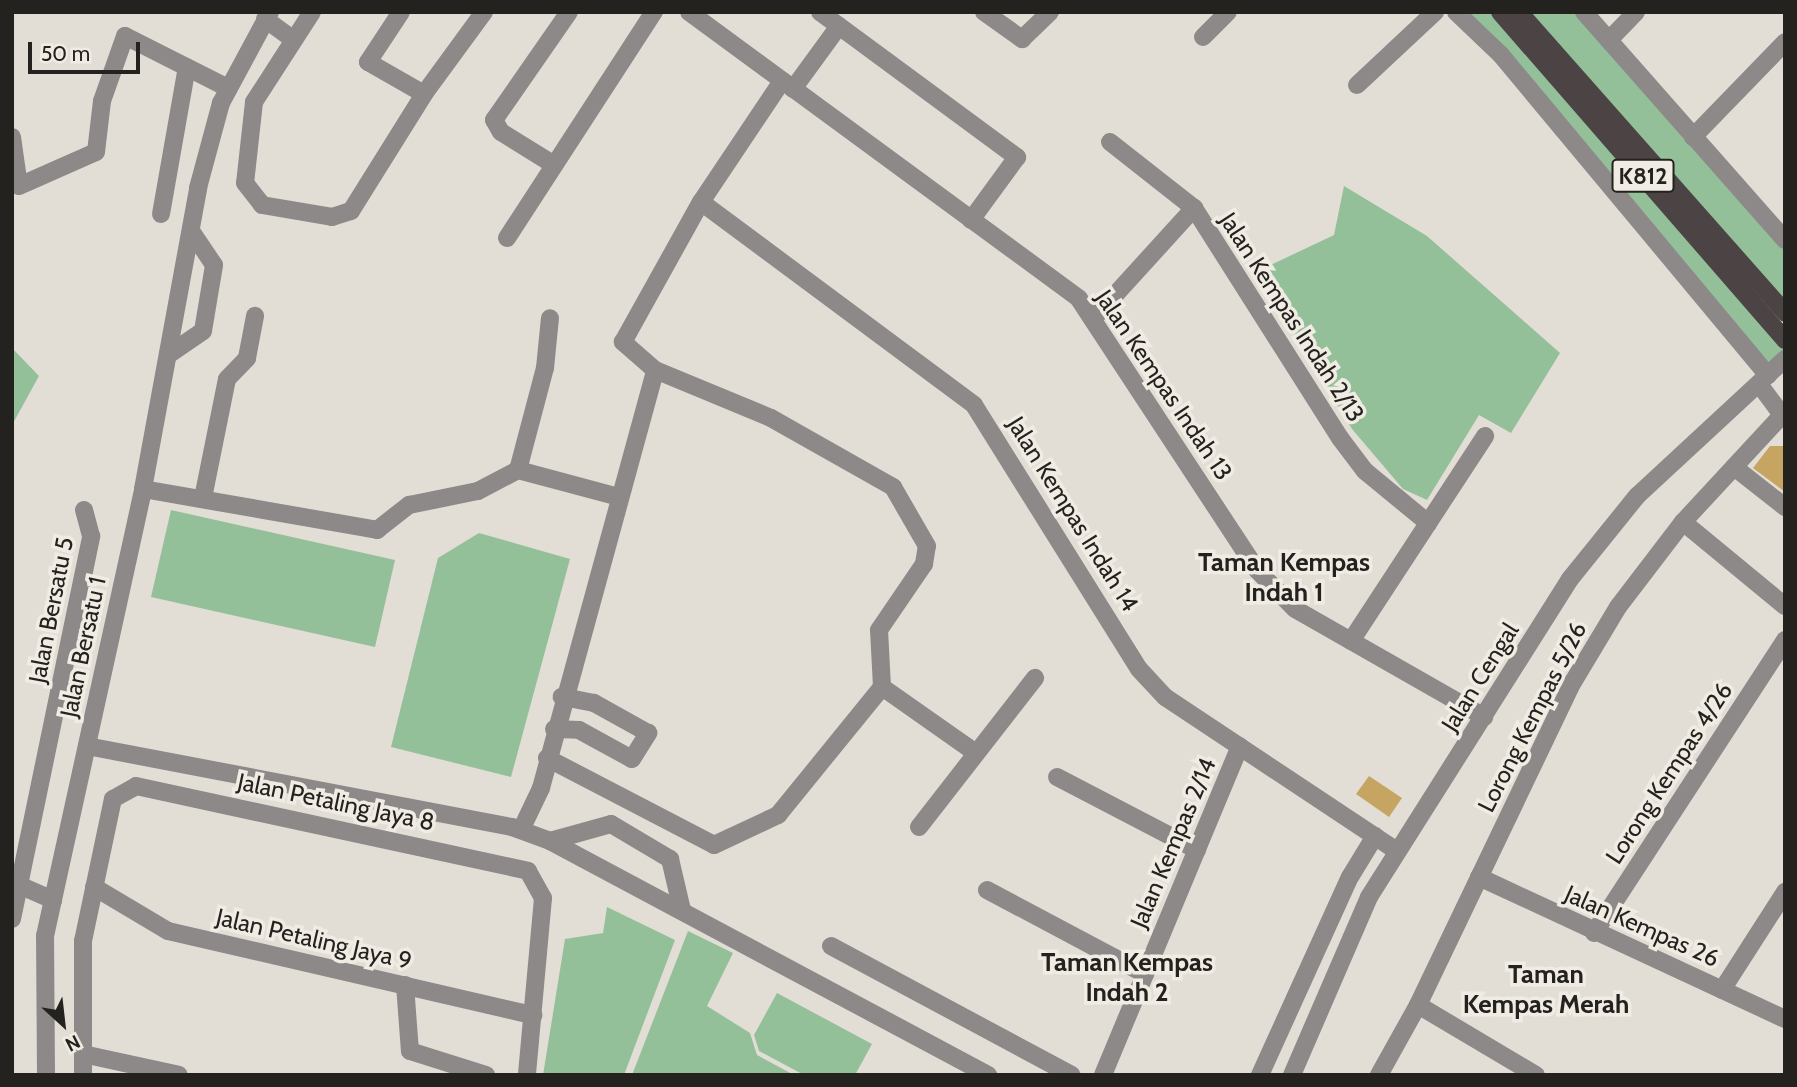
<!DOCTYPE html>
<html>
<head>
<meta charset="utf-8">
<style>
	body { margin:0 }
	#map { position:relative; width:1797px; height:1087px; overflow:hidden; background:#e2ded6; font-family:Cabin,sans-serif }
	div>[style] { position:absolute }
	.green>* { inset:0; background:#94c099 }
	.building>* { inset:0; background:#c6a563 }
	.minor>* { height:18px; margin:-9px; padding:0 9px; transform-origin:9px; border-radius:9px; background:#8d8989 }
	.major>* { height:18px; margin:-9px; padding:0 9px; transform-origin:9px; border-radius:9px; background:#4c4444 }
	span { translate:-50% -50%; white-space:nowrap; text-align:center; line-height:1.15; -webkit-text-stroke:7px #f0ebe3; paint-order:stroke }
	.shield-label span { padding:2px 5px; background:#f0ebe3; border:2px solid; border-radius:5px; -webkit-text-stroke-width:0 }
	.shield-label { font-size:23px; color:#24221f; font-weight:700 }
	.street-label { font-size:24px; color:#24221f }
	.neighbourhood-label { font-size:26px; color:#24221f; font-weight:700 }
	.frame { position:absolute; inset:0; border:14px solid #24221f; pointer-events:none }
	.north { position:absolute; left:28px; top:989px; width:70px; height:70px; -webkit-text-stroke:5px #f0ebe3; paint-order:stroke; rotate:153deg; font-size:19px; font-weight:700; line-height:28px; text-align:center; color:#24221f }
	.north::after { content:''; display:block; margin:auto; width:24px; height:32px; background:#24221f; clip-path:polygon(50% 0,100% 100%,50% 72%,0 100%) }
	.scale { position:absolute; left:28px; top:42px; width:112px; height:32px; box-sizing:border-box; border:4px solid #24221f; border-top:0; padding-left:9px; font-size:21px; line-height:24px; white-space:nowrap; color:#24221f; -webkit-text-stroke:5px #f0ebe3; paint-order:stroke }
</style>
</head>
<body>
<div id="map">
	<div class="green">
		<div style="clip-path:polygon(1456px 12px,1500px 12px,1785px 340px,1785px 359px,1768px 375px)"></div>
		<div style="clip-path:polygon(1519px 12px,1584px 12px,1785px 240px,1785px 313px)"></div>
		<div style="clip-path:polygon(1344px 186px,1427px 236px,1560px 353px,1511px 433px,1479px 415px,1427px 500px,1403px 489px,1352px 429px,1258px 271px,1334px 235px)"></div>
		<div style="clip-path:polygon(12px 348px,39px 376px,12px 425px)"></div>
		<div style="clip-path:polygon(171px 510px,395px 560px,375px 647px,151px 597px)"></div>
		<div style="clip-path:polygon(479px 533px,570px 559px,511px 777px,391px 747px,438px 558px)"></div>
		<div style="clip-path:polygon(607px 907px,675px 940px,624px 1075px,543px 1075px,565px 939px,603px 933px)"></div>
		<div style="clip-path:polygon(688px 931px,733px 953px,707px 1006px,750px 1033px,757px 1055px,794px 1075px,632px 1075px)"></div>
		<div style="clip-path:polygon(777px 993px,872px 1044px,855px 1075px,804px 1075px,759px 1051px,754px 1035px)"></div>
	</div>
	<div class="building">
		<div style="clip-path:polygon(1770px 446px,1785px 446px,1785px 492px,1753px 468px)"></div>
		<div style="clip-path:polygon(1369px 776px,1402px 798px,1389px 817px,1356px 794px)"></div>
	</div>
	<div class="minor">
		<div style="left:312px;top:12px;width:107px;rotate:122.8deg"></div>
		<div style="left:254px;top:102px;width:81px;rotate:96.3deg"></div>
		<div style="left:245px;top:183px;width:28px;rotate:52deg"></div>
		<div style="left:262px;top:205px;width:71px;rotate:9.7deg"></div>
		<div style="left:332px;top:217px;width:20px;rotate:-18deg"></div>
		<div style="left:351px;top:211px;width:138px;rotate:-58deg"></div>
		<div style="left:424px;top:94px;width:102px;rotate:-53.8deg"></div>
		<div style="left:401px;top:12px;width:60px;rotate:123.4deg"></div>
		<div style="left:368px;top:62px;width:64px;rotate:29.7deg"></div>
		<div style="left:689px;top:12px;width:484px;rotate:36.3deg"></div>
		<div style="left:1079px;top:299px;width:324px;rotate:56.7deg"></div>
		<div style="left:1257px;top:570px;width:54px;rotate:45.7deg"></div>
		<div style="left:1295px;top:609px;width:218px;rotate:29.7deg"></div>
		<div style="left:820px;top:12px;width:245px;rotate:36.4deg"></div>
		<div style="left:1017px;top:157px;width:78px;rotate:126.1deg"></div>
		<div style="left:984px;top:12px;width:47px;rotate:35.4deg"></div>
		<div style="left:1022px;top:39px;width:39px;rotate:-44deg"></div>
		<div style="left:1456px;top:12px;width:62px;rotate:43.7deg"></div>
		<div style="left:1501px;top:55px;width:417px;rotate:50.2deg"></div>
		<div style="left:1584px;top:12px;width:304px;rotate:48.6deg"></div>
		<div style="left:265px;top:19px;width:34px;rotate:36deg"></div>
		<div style="left:1203px;top:37px;width:35px;rotate:-45deg"></div>
		<div style="left:1609px;top:40px;width:39px;rotate:-46deg"></div>
		<div style="left:1357px;top:85px;width:107px;rotate:-43.1deg"></div>
		<div style="left:793px;top:89px;width:78px;rotate:-53.9deg"></div>
		<div style="left:12px;top:137px;width:49px;rotate:81.9deg"></div>
		<div style="left:19px;top:186px;width:84px;rotate:-23.8deg"></div>
		<div style="left:96px;top:152px;width:51px;rotate:-83.3deg"></div>
		<div style="left:102px;top:101px;width:69px;rotate:-70.5deg"></div>
		<div style="left:125px;top:36px;width:115px;rotate:26.8deg"></div>
		<div style="left:1693px;top:137px;width:132px;rotate:-45.9deg"></div>
		<div style="left:1110px;top:142px;width:107px;rotate:38.2deg"></div>
		<div style="left:1194px;top:208px;width:272px;rotate:57.6deg"></div>
		<div style="left:1340px;top:438px;width:41px;rotate:52.9deg"></div>
		<div style="left:1365px;top:471px;width:82px;rotate:39.5deg"></div>
		<div style="left:551px;top:163px;width:59px;rotate:-148.2deg"></div>
		<div style="left:501px;top:132px;width:14px;rotate:-120deg"></div>
		<div style="left:494px;top:120px;width:131px;rotate:-55.2deg"></div>
		<div style="left:701px;top:202px;width:340px;rotate:36.6deg"></div>
		<div style="left:974px;top:405px;width:311px;rotate:58deg"></div>
		<div style="left:1139px;top:669px;width:38px;rotate:47deg"></div>
		<div style="left:1165px;top:697px;width:278px;rotate:33.6deg"></div>
		<div style="left:161px;top:214px;width:149px;rotate:-80deg"></div>
		<div style="left:507px;top:238px;width:270px;rotate:-57deg"></div>
		<div style="left:1094px;top:318px;width:149px;rotate:-47.7deg"></div>
		<div style="left:168px;top:355px;width:42px;rotate:-34.4deg"></div>
		<div style="left:203px;top:331px;width:67px;rotate:-80.5deg"></div>
		<div style="left:214px;top:265px;width:40px;rotate:-124deg"></div>
		<div style="left:1759px;top:384px;width:44px;rotate:53.4deg"></div>
		<div style="left:1734px;top:467px;width:65px;rotate:38.1deg"></div>
		<div style="left:518px;top:470px;width:106px;rotate:-75.2deg"></div>
		<div style="left:545px;top:368px;width:50px;rotate:-84.3deg"></div>
		<div style="left:143px;top:489px;width:238px;rotate:9.9deg"></div>
		<div style="left:377px;top:530px;width:41px;rotate:-38deg"></div>
		<div style="left:409px;top:505px;width:70px;rotate:-11.5deg"></div>
		<div style="left:478px;top:491px;width:45px;rotate:-27.7deg"></div>
		<div style="left:518px;top:470px;width:105px;rotate:15deg"></div>
		<div style="left:203px;top:498px;width:121px;rotate:-78.6deg"></div>
		<div style="left:227px;top:379px;width:29px;rotate:-46deg"></div>
		<div style="left:247px;top:358px;width:43px;rotate:-79.2deg"></div>
		<div style="left:1683px;top:522px;width:132px;rotate:39.5deg"></div>
		<div style="left:1351px;top:641px;width:245px;rotate:-56.8deg"></div>
		<div style="left:882px;top:687px;width:115px;rotate:35.1deg"></div>
		<div style="left:554px;top:729px;width:25px;rotate:2deg"></div>
		<div style="left:579px;top:730px;width:60px;rotate:28.7deg"></div>
		<div style="left:632px;top:759px;width:31px;rotate:-58deg"></div>
		<div style="left:648px;top:733px;width:62px;rotate:-150.9deg"></div>
		<div style="left:594px;top:703px;width:33px;rotate:-169deg"></div>
		<div style="left:87px;top:746px;width:433px;rotate:10.8deg"></div>
		<div style="left:512px;top:827px;width:40px;rotate:20.2deg"></div>
		<div style="left:550px;top:841px;width:497px;rotate:28.1deg"></div>
		<div style="left:547px;top:758px;width:188px;rotate:27.5deg"></div>
		<div style="left:714px;top:845px;width:71px;rotate:-25.1deg"></div>
		<div style="left:778px;top:815px;width:165px;rotate:-50.9deg"></div>
		<div style="left:882px;top:687px;width:57px;rotate:-93deg"></div>
		<div style="left:879px;top:630px;width:80px;rotate:-55.7deg"></div>
		<div style="left:924px;top:564px;width:18px;rotate:-81deg"></div>
		<div style="left:927px;top:546px;width:68px;rotate:-120deg"></div>
		<div style="left:893px;top:487px;width:140px;rotate:-150.5deg"></div>
		<div style="left:771px;top:418px;width:126px;rotate:-157.5deg"></div>
		<div style="left:655px;top:370px;width:43px;rotate:-138.8deg"></div>
		<div style="left:623px;top:342px;width:160px;rotate:-60.9deg"></div>
		<div style="left:701px;top:202px;width:146px;rotate:-56.2deg"></div>
		<div style="left:1057px;top:777px;width:158px;rotate:27.5deg"></div>
		<div style="left:919px;top:827px;width:189px;rotate:-52.1deg"></div>
		<div style="left:521px;top:830px;width:47px;rotate:-64.5deg"></div>
		<div style="left:541px;top:788px;width:433px;rotate:-74.7deg"></div>
		<div style="left:550px;top:841px;width:63px;rotate:-15.6deg"></div>
		<div style="left:611px;top:824px;width:69px;rotate:30.7deg"></div>
		<div style="left:670px;top:859px;width:52px;rotate:76.8deg"></div>
		<div style="left:1479px;top:877px;width:337px;rotate:24.9deg"></div>
		<div style="left:12px;top:882px;width:45px;rotate:23.7deg"></div>
		<div style="left:94px;top:887px;width:86px;rotate:30.7deg"></div>
		<div style="left:168px;top:931px;width:375px;rotate:13deg"></div>
		<div style="left:987px;top:890px;width:179px;rotate:28deg"></div>
		<div style="left:12px;top:919px;width:391px;rotate:-78.3deg"></div>
		<div style="left:91px;top:536px;width:27px;rotate:-105deg"></div>
		<div style="left:1594px;top:933px;width:350px;rotate:-56.9deg"></div>
		<div style="left:831px;top:946px;width:273px;rotate:28.2deg"></div>
		<div style="left:405px;top:985px;width:66px;rotate:85.7deg"></div>
		<div style="left:410px;top:1051px;width:80px;rotate:17.5deg"></div>
		<div style="left:1722px;top:990px;width:117px;rotate:-57.3deg"></div>
		<div style="left:1418px;top:1005px;width:137px;rotate:30.7deg"></div>
		<div style="left:83px;top:1054px;width:98px;rotate:12.3deg"></div>
		<div style="left:46px;top:1075px;width:139px;rotate:-90.4deg"></div>
		<div style="left:45px;top:936px;width:458px;rotate:-77.6deg"></div>
		<div style="left:143px;top:489px;width:306px;rotate:-79.6deg"></div>
		<div style="left:198px;top:188px;width:88px;rotate:-74.9deg"></div>
		<div style="left:221px;top:103px;width:103px;rotate:-61.7deg"></div>
		<div style="left:83px;top:1075px;width:134px;rotate:-90deg"></div>
		<div style="left:83px;top:941px;width:145px;rotate:-78.1deg"></div>
		<div style="left:113px;top:799px;width:26px;rotate:-29deg"></div>
		<div style="left:136px;top:786px;width:401px;rotate:12.2deg"></div>
		<div style="left:528px;top:871px;width:31px;rotate:61deg"></div>
		<div style="left:543px;top:898px;width:178px;rotate:95.2deg"></div>
		<div style="left:1103px;top:1075px;width:356px;rotate:-67.4deg"></div>
		<div style="left:1260px;top:1075px;width:217px;rotate:-65.6deg"></div>
		<div style="left:1350px;top:877px;width:48px;rotate:-58.6deg"></div>
		<div style="left:1292px;top:1075px;width:194px;rotate:-66.6deg"></div>
		<div style="left:1369px;top:897px;width:376px;rotate:-57.7deg"></div>
		<div style="left:1570px;top:579px;width:107px;rotate:-51.1deg"></div>
		<div style="left:1637px;top:496px;width:202px;rotate:-42.8deg"></div>
		<div style="left:1379px;top:1075px;width:80px;rotate:-60.9deg"></div>
		<div style="left:1418px;top:1005px;width:358px;rotate:-64.4deg"></div>
		<div style="left:1573px;top:682px;width:87px;rotate:-59deg"></div>
		<div style="left:1618px;top:607px;width:107px;rotate:-52.6deg"></div>
		<div style="left:1683px;top:522px;width:144px;rotate:-47.2deg"></div>
	</div>
	<div class="major">
		<div style="left:1500px;top:12px;width:435px;rotate:49deg"></div>
		<div style="left:1519px;top:12px;width:402px;rotate:48.5deg"></div>
	</div>
	<div class="shield-label">
		<span style="left:1643px;top:176px">K812</span>
	</div>
	<div class="street-label">
		<span style="left:1292px;top:317px;rotate:57deg">Jalan Kempas Indah 2/13</span>
		<span style="left:1164px;top:385px;rotate:56deg">Jalan Kempas Indah 13</span>
		<span style="left:1073px;top:514px;rotate:58deg">Jalan Kempas Indah 14</span>
		<span style="left:51px;top:610px;rotate:-79deg">Jalan Bersatu 5</span>
		<span style="left:83px;top:647px;rotate:-78deg">Jalan Bersatu 1</span>
		<span style="left:1480px;top:677px;rotate:-58deg">Jalan Cengal</span>
		<span style="left:1532px;top:717px;rotate:-63deg">Lorong Kempas 5/26</span>
		<span style="left:1669px;top:773px;rotate:-57deg">Lorong Kempas 4/26</span>
		<span style="left:336px;top:802px;rotate:12deg">Jalan Petaling Jaya 8</span>
		<span style="left:1173px;top:843px;rotate:-67deg">Jalan Kempas 2/14</span>
		<span style="left:1642px;top:926px;rotate:24deg">Jalan Kempas 26</span>
		<span style="left:314px;top:939px;rotate:13deg">Jalan Petaling Jaya 9</span>
	</div>
	<div class="neighbourhood-label">
		<span style="left:1284px;top:578px">Taman Kempas<br>Indah 1</span>
		<span style="left:1127px;top:978px">Taman Kempas<br>Indah 2</span>
		<span style="left:1546px;top:990px">Taman<br>Kempas Merah</span>
	</div>
	<div class="frame"></div>
	<div class="north">N</div>
	<div class="scale">50 m</div>
</div>
</body>
</html>
